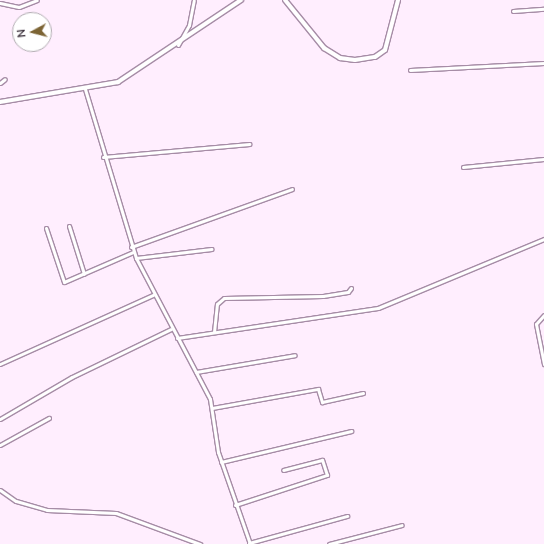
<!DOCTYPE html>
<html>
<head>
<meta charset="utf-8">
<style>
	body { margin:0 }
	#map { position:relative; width:544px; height:544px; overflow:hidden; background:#ffeefe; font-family:Mulish,sans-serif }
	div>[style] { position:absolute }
	.roads { filter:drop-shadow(1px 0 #a68ca6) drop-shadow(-1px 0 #a68ca6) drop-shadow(0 1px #a68ca6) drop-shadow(0 -1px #a68ca6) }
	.street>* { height:3px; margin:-1.5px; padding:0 1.5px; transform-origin:1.5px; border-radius:1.5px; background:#fff }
	.secondary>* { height:4px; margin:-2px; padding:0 2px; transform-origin:2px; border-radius:2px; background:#fff }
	span { translate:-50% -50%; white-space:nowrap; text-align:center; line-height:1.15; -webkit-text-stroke:4px #fff; paint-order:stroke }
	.north { position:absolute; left:12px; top:12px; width:40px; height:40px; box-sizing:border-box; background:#fff; border:1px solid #b0abb0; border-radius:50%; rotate:263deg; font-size:11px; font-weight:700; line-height:16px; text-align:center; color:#392e39 }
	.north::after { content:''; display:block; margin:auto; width:14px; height:18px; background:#7c6434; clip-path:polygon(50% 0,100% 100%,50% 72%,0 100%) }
</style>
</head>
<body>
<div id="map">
	<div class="roads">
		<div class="street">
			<div style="left:0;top:3px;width:19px;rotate:12deg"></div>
			<div style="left:19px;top:7px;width:19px;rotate:-21deg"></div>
			<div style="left:513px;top:11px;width:31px;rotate:-4deg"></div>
			<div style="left:178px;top:45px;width:23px;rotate:-61deg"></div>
			<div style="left:189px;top:25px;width:25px;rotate:-79deg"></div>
			<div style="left:410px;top:70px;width:134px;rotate:-3deg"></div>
			<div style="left:0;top:83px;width:6px;rotate:-39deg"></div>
			<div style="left:85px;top:89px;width:177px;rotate:73.2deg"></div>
			<div style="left:136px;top:258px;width:159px;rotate:62.3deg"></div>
			<div style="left:210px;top:399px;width:54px;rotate:81.4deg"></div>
			<div style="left:218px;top:452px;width:97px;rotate:70.8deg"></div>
			<div style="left:103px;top:157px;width:147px;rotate:-5.1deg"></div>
			<div style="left:463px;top:167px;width:81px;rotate:-5.6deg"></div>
			<div style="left:69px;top:226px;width:50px;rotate:72.6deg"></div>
			<div style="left:46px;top:228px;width:57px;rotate:71.6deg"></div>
			<div style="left:64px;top:282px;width:75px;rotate:-23.5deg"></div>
			<div style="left:131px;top:247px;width:171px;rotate:-19.8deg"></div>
			<div style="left:136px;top:258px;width:76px;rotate:-6.8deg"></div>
			<div style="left:544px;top:315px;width:12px;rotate:132deg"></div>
			<div style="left:536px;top:324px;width:41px;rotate:78.7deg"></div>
			<div style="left:214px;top:332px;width:28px;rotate:-84deg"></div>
			<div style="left:217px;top:304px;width:9px;rotate:-41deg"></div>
			<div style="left:224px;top:298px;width:99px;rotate:-1.2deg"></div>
			<div style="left:323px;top:296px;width:25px;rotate:-9deg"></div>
			<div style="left:348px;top:292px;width:5px;rotate:-53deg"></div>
			<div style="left:177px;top:338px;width:203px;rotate:-8.5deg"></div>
			<div style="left:378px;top:308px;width:180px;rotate:-22.6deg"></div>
			<div style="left:0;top:364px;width:168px;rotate:-24.3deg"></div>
			<div style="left:196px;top:372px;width:100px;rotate:-9.7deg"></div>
			<div style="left:212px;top:408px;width:108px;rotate:-10.2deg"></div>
			<div style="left:318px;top:389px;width:14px;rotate:73deg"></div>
			<div style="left:322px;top:402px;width:42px;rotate:-12.4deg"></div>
			<div style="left:0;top:419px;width:83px;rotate:-30.3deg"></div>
			<div style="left:72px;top:377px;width:110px;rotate:-25.9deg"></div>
			<div style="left:0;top:445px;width:56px;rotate:-28.9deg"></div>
			<div style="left:221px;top:462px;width:134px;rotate:-13.4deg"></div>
			<div style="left:0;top:490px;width:19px;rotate:35deg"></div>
			<div style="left:16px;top:501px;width:32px;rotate:16deg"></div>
			<div style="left:47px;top:510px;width:69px;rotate:2.5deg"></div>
			<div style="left:116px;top:513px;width:90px;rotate:20.3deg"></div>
			<div style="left:235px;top:505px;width:97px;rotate:-18.1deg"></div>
			<div style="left:327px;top:475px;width:16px;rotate:-108deg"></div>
			<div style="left:322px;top:460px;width:40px;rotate:165.6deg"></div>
			<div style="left:249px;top:543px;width:102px;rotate:-15.4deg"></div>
			<div style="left:329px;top:544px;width:75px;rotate:-14.6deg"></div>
		</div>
		<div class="secondary">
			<div style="left:285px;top:0;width:62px;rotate:50.9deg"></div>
			<div style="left:324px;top:48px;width:19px;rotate:32deg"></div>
			<div style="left:340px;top:58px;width:15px;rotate:8deg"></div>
			<div style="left:355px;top:60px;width:20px;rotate:-9deg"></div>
			<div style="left:375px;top:57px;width:12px;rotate:-35deg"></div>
			<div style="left:385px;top:50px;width:52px;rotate:-75.4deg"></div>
			<div style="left:0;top:102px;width:120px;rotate:-9.6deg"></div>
			<div style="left:118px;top:82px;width:148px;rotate:-33.7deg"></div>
		</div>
	</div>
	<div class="north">N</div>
</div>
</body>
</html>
